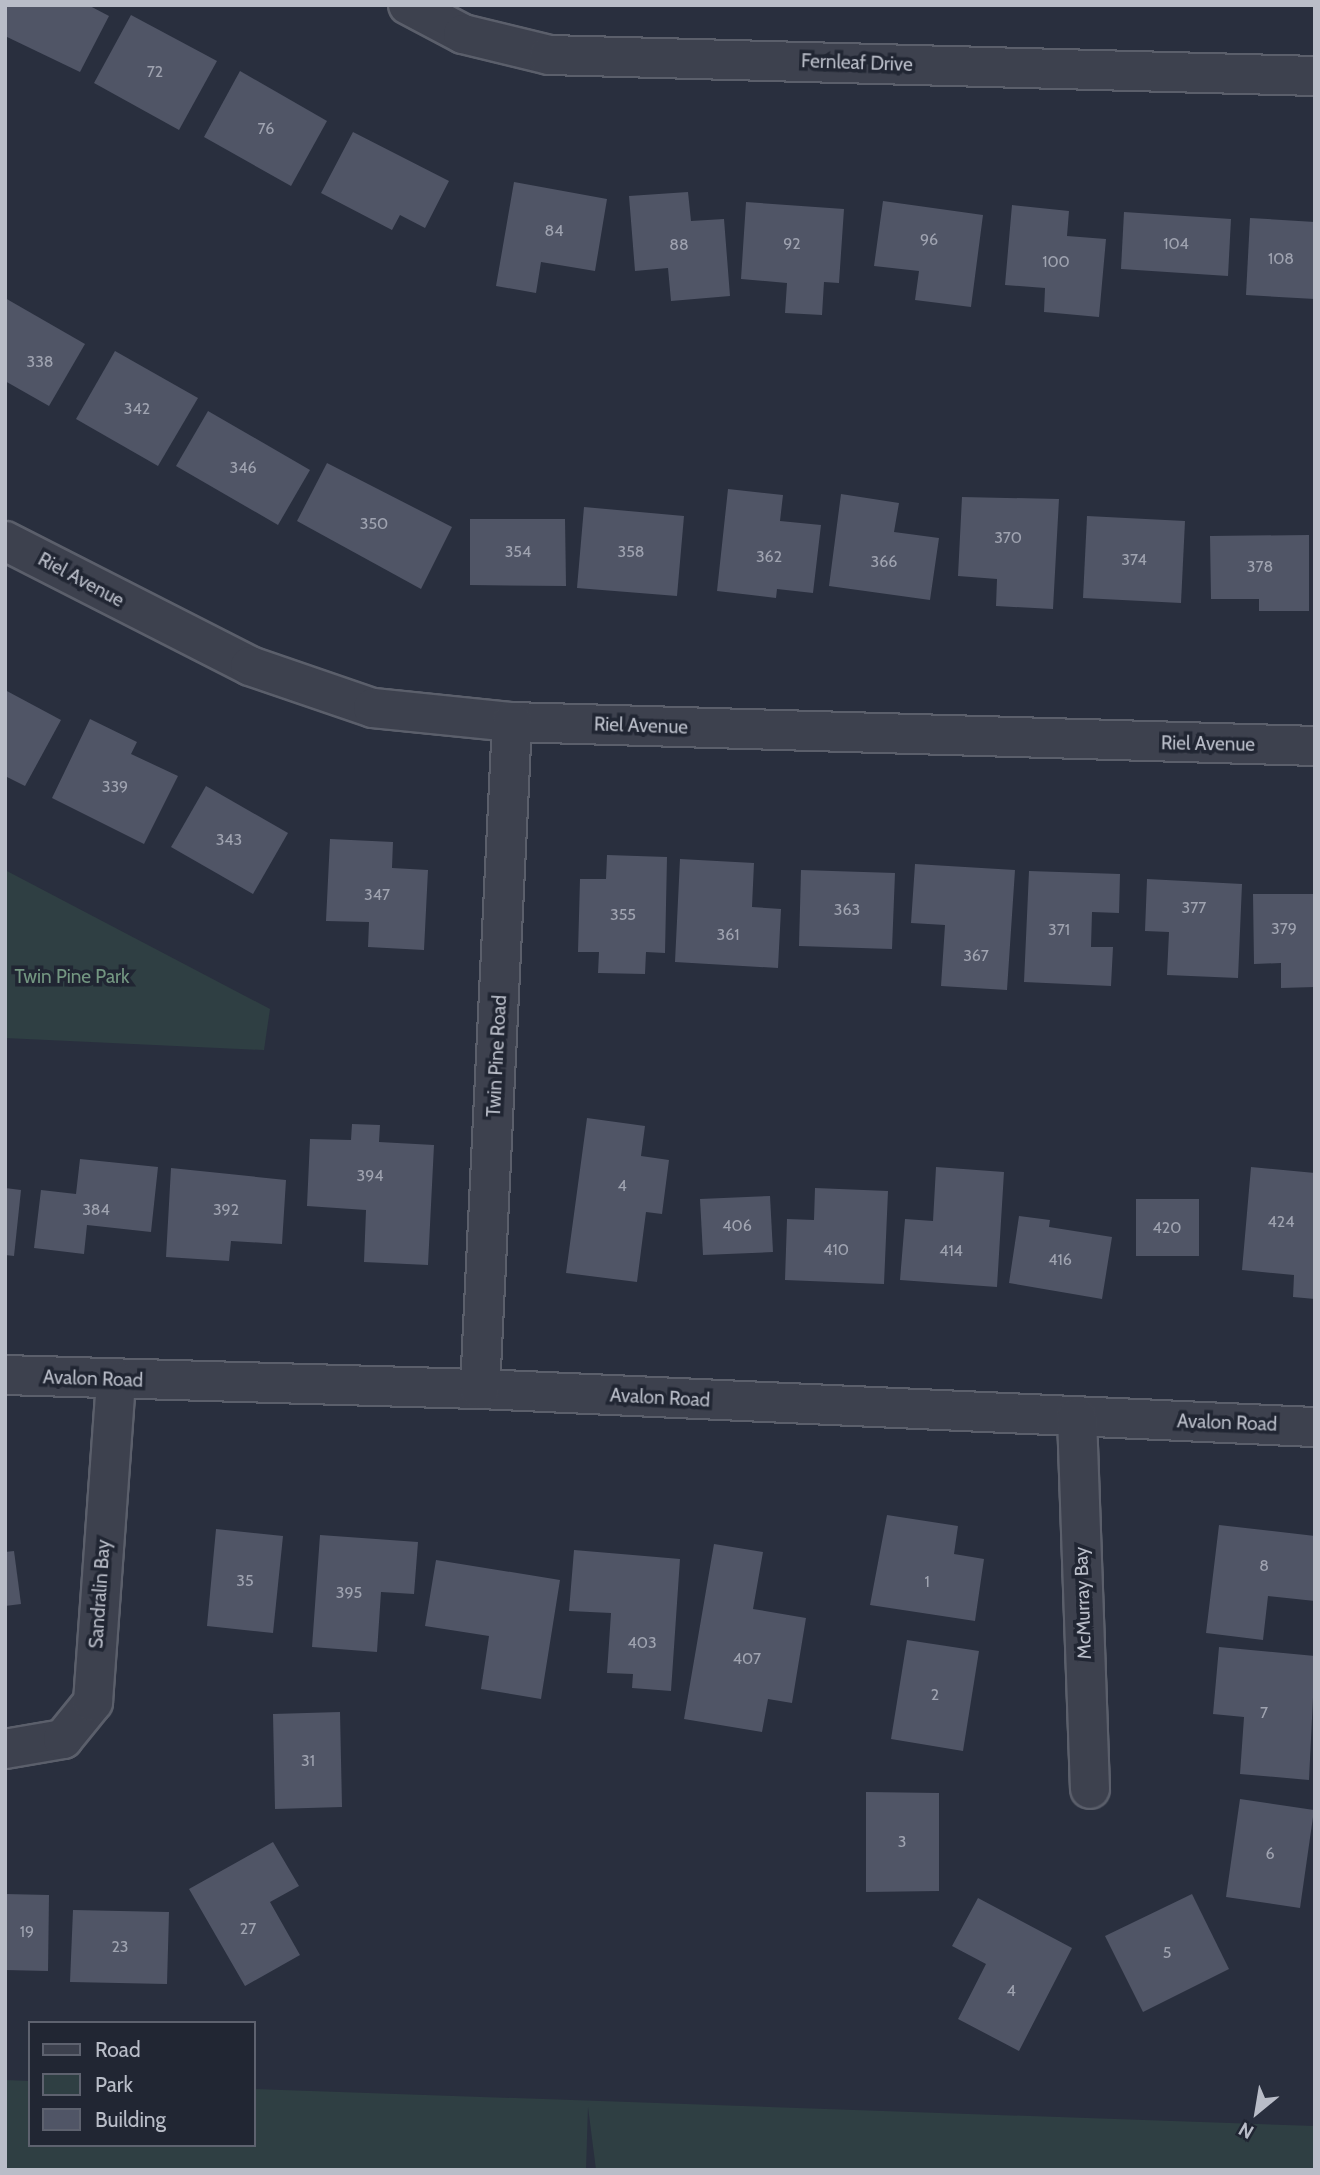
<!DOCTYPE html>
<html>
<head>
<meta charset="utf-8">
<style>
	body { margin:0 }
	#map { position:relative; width:1320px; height:2175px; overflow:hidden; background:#292f3e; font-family:Cabin,sans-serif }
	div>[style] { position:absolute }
	.green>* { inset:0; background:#2f3f43 }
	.building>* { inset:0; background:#505566 }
	.roads { filter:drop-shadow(2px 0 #5b5f6b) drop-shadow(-2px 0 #5b5f6b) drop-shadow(0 2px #5b5f6b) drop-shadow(0 -2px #5b5f6b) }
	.minor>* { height:38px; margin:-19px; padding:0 19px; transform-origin:19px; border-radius:19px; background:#3d414e }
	span { translate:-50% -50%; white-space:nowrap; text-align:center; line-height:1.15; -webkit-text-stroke:7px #212633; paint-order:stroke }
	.number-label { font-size:16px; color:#9fa3b0 }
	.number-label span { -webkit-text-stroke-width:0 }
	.street-label { font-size:19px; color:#b9bdc8 }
	.park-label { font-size:19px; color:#739681 }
	.frame { position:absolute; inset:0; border:7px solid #b9bdc8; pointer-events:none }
	.legend { position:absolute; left:28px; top:2021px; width:228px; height:126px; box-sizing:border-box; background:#212633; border:2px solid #5e626f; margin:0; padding:9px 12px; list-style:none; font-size:21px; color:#b9bdc8 }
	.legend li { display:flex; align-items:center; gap:14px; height:35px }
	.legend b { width:35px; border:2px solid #5e626f }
	.north { position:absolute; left:1222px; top:2077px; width:70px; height:70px; -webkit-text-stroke:5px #212633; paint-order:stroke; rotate:210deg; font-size:19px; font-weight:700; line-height:28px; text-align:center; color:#b9bdc8 }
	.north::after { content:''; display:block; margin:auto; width:24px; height:32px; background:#b9bdc8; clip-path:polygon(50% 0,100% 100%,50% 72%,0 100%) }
</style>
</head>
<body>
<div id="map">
	<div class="green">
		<div style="clip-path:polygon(5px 870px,270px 1009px,264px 1050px,5px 1038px)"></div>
		<div style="clip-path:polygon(5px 2080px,30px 2081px,30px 2145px,254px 2145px,254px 2089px,1315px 2126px,1315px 2170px,596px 2170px,588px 2107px,586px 2170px,5px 2170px)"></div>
	</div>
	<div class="building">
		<div style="clip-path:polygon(5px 5px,88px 5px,109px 16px,80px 72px,5px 36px)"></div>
		<div style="clip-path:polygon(131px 15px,217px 61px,179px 130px,94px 83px)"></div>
		<div style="clip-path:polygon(240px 71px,327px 121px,291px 186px,204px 137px)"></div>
		<div style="clip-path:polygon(353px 132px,449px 181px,425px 228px,400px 215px,392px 230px,321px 193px)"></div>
		<div style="clip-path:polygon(514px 182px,607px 199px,595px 271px,541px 262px,536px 293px,496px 286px)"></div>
		<div style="clip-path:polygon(688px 192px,691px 221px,724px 219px,730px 296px,671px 301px,668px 268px,635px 271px,629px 196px)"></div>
		<div style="clip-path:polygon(883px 201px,983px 215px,971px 307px,915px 300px,919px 271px,874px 266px)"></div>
		<div style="clip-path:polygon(746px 202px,844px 209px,839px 283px,824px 282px,822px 315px,785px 313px,787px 283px,741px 279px)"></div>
		<div style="clip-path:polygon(1012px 205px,1069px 211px,1067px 236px,1106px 239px,1099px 317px,1044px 312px,1045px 288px,1005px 285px)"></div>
		<div style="clip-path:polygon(1124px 212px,1231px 219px,1228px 276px,1121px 269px)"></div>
		<div style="clip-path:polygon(1250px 218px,1315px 222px,1315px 299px,1246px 295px)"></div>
		<div style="clip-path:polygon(5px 298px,85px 344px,49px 406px,5px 381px)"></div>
		<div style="clip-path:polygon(115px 351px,198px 398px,158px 466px,76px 419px)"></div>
		<div style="clip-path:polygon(208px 411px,310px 470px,278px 525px,176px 466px)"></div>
		<div style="clip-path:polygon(327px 463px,452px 527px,421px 589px,297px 521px)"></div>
		<div style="clip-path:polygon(728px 489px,783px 495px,780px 521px,821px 525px,813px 593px,777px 589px,776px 598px,717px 591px)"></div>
		<div style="clip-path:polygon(841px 494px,899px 503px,894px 532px,939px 538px,930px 600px,829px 586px)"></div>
		<div style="clip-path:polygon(962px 497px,1059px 499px,1053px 609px,996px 606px,997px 579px,958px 576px)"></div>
		<div style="clip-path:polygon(584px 507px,684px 516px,677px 596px,577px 588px)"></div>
		<div style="clip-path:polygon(1087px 516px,1185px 521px,1181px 603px,1083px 598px)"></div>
		<div style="clip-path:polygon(470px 519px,565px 519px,566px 586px,470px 585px)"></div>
		<div style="clip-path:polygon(1309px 535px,1309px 611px,1259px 611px,1259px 599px,1211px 599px,1210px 536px)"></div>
		<div style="clip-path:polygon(5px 690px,61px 720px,25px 786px,5px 776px)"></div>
		<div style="clip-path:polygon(90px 719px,137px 742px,131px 754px,178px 776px,144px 844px,52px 798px)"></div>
		<div style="clip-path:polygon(206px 786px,288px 833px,253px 894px,171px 847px)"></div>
		<div style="clip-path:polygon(330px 839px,393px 842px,392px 868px,428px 870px,424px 950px,368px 947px,369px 922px,326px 921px)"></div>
		<div style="clip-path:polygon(607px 855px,667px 857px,665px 953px,646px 952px,645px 974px,598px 973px,599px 952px,578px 952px,580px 879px,606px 879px)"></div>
		<div style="clip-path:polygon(680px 859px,754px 863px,752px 907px,781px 909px,778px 968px,675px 962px)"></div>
		<div style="clip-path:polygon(915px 864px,1015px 870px,1007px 990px,941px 986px,945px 925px,911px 923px)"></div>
		<div style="clip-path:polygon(801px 870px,895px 873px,892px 949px,799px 946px)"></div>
		<div style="clip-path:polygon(1029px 871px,1120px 874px,1119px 913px,1092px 912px,1091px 947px,1113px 947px,1111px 986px,1024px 982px)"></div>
		<div style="clip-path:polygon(1147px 879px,1242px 884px,1238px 978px,1167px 975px,1169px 932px,1145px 931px)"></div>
		<div style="clip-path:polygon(1253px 894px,1315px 894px,1315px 987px,1281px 988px,1281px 963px,1254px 964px)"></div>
		<div style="clip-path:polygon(587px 1118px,645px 1126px,641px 1156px,669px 1160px,662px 1214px,646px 1212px,637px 1282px,566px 1273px)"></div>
		<div style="clip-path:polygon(352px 1124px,380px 1125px,379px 1142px,434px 1145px,428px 1265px,364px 1262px,366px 1210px,307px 1206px,310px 1139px,351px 1140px)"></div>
		<div style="clip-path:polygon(80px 1159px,158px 1167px,151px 1232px,87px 1225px,84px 1254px,34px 1248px,41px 1190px,76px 1194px)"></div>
		<div style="clip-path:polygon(936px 1167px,1004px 1172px,997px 1287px,900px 1280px,905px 1219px,933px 1221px)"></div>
		<div style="clip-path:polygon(1251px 1167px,1315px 1173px,1315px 1299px,1293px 1297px,1294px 1275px,1242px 1270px)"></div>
		<div style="clip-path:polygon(171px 1168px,286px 1180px,282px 1244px,231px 1241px,229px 1261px,166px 1257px)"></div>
		<div style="clip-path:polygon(5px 1188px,21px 1190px,14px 1256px,5px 1255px)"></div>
		<div style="clip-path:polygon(815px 1188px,888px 1191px,884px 1284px,785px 1280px,787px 1219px,814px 1220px)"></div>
		<div style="clip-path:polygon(770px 1196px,773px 1252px,703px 1255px,700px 1199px)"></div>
		<div style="clip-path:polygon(1136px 1199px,1199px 1199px,1199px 1256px,1136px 1256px)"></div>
		<div style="clip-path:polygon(1019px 1216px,1050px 1220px,1049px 1227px,1112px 1237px,1102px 1299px,1009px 1283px)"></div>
		<div style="clip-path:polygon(887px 1515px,958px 1526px,954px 1554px,984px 1559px,975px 1621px,870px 1605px)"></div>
		<div style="clip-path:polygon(1219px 1525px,1315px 1536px,1315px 1601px,1268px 1596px,1263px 1640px,1206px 1633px)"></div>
		<div style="clip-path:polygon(216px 1529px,283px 1536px,273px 1633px,207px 1626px)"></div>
		<div style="clip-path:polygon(320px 1535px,418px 1542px,414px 1594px,381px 1592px,377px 1652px,312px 1647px)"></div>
		<div style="clip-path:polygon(714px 1544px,763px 1552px,753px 1609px,806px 1618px,792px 1703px,768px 1699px,762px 1732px,684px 1719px)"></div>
		<div style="clip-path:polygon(574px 1550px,680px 1559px,671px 1691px,632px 1688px,633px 1674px,607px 1673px,611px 1613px,569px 1611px)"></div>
		<div style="clip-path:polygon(14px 1551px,21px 1604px,5px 1606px,5px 1552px)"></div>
		<div style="clip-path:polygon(436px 1560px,560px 1580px,541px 1699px,481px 1689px,489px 1636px,425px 1626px)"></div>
		<div style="clip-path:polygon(907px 1640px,979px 1651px,963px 1751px,891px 1739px)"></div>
		<div style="clip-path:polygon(1219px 1647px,1315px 1656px,1309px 1780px,1240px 1774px,1244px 1717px,1213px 1714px)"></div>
		<div style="clip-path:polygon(340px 1712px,342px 1807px,275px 1809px,273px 1714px)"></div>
		<div style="clip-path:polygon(866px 1792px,939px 1793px,939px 1891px,866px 1892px)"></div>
		<div style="clip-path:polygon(1240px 1799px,1314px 1810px,1300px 1908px,1226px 1897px)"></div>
		<div style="clip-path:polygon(273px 1842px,299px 1886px,270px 1902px,300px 1955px,245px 1986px,189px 1889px)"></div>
		<div style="clip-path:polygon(5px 1894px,49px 1895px,48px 1971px,5px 1970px)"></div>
		<div style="clip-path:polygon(1192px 1894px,1229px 1969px,1143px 2012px,1105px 1936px)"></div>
		<div style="clip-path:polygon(978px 1898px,1072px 1948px,1019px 2051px,958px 2019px,986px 1964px,952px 1946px)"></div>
		<div style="clip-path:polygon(73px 1910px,169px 1912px,167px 1984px,70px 1982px)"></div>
	</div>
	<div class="roads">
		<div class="minor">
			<div style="left:408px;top:5px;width:62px;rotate:27.8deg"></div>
			<div style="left:463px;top:34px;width:89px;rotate:13.7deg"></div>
			<div style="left:549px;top:55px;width:766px;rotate:1.57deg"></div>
			<div style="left:5px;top:541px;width:275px;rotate:27deg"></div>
			<div style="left:250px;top:666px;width:130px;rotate:18.9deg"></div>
			<div style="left:373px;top:708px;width:140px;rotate:5.8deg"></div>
			<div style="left:512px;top:722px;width:803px;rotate:1.71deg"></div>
			<div style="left:5px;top:1375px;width:475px;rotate:1.7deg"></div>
			<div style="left:480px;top:1389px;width:836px;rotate:2.61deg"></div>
			<div style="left:480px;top:1389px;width:668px;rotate:-87.25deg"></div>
			<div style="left:1077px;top:1417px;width:372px;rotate:88deg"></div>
			<div style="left:5px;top:1749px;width:59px;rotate:-9.8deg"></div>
			<div style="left:63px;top:1739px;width:48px;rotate:-51deg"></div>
			<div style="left:93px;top:1702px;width:322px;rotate:-85.9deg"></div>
		</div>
	</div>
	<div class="number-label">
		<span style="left:155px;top:72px">72</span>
		<span style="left:266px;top:129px">76</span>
		<span style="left:554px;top:231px">84</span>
		<span style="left:929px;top:240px">96</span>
		<span style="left:792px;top:244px">92</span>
		<span style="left:1176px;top:244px">104</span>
		<span style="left:679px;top:245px">88</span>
		<span style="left:1281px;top:259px">108</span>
		<span style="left:1056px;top:262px">100</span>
		<span style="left:40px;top:362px">338</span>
		<span style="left:137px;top:409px">342</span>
		<span style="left:243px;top:468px">346</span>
		<span style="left:374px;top:524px">350</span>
		<span style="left:1008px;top:538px">370</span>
		<span style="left:518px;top:552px">354</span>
		<span style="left:631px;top:552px">358</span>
		<span style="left:769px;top:557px">362</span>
		<span style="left:1134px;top:560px">374</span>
		<span style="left:884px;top:562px">366</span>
		<span style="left:1260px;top:567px">378</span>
		<span style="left:115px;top:787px">339</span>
		<span style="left:229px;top:840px">343</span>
		<span style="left:377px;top:895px">347</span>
		<span style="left:1194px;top:908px">377</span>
		<span style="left:847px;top:910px">363</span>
		<span style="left:623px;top:915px">355</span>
		<span style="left:1284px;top:929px">379</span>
		<span style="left:1059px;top:930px">371</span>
		<span style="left:728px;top:935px">361</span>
		<span style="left:976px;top:956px">367</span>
		<span style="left:370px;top:1176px">394</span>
		<span style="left:622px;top:1186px">4</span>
		<span style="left:96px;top:1210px">384</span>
		<span style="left:226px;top:1210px">392</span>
		<span style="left:1281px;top:1222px">424</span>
		<span style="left:737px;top:1226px">406</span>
		<span style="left:1167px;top:1228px">420</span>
		<span style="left:836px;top:1250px">410</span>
		<span style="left:951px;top:1251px">414</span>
		<span style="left:1060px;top:1260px">416</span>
		<span style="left:1264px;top:1566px">8</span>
		<span style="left:245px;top:1581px">35</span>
		<span style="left:927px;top:1582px">1</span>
		<span style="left:349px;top:1593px">395</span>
		<span style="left:642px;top:1643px">403</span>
		<span style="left:747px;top:1659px">407</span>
		<span style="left:935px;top:1695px">2</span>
		<span style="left:1264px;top:1713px">7</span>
		<span style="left:308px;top:1761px">31</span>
		<span style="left:902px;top:1842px">3</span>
		<span style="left:1270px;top:1854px">6</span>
		<span style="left:248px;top:1929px">27</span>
		<span style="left:27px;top:1932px">19</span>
		<span style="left:120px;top:1947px">23</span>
		<span style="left:1167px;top:1953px">5</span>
		<span style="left:1011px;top:1991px">4</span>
	</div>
	<div class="street-label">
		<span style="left:857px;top:63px;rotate:2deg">Fernleaf Drive</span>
		<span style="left:81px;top:580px;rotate:28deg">Riel Avenue</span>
		<span style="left:641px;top:726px;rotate:2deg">Riel Avenue</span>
		<span style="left:1208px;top:744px;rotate:1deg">Riel Avenue</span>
		<span style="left:497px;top:1056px;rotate:-87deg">Twin Pine Road</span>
		<span style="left:93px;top:1379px;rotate:2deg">Avalon Road</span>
		<span style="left:660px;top:1398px;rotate:3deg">Avalon Road</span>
		<span style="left:1227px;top:1423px;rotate:2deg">Avalon Road</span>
		<span style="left:100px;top:1594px;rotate:-86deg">Sandralin Bay</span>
		<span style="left:1083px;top:1603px;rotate:-92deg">McMurray Bay</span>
	</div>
	<div class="park-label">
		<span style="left:72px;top:977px">Twin Pine Park</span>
	</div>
	<div class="frame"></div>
	<ul class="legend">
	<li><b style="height:9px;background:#3d414e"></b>Road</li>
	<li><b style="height:19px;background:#2f3f43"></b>Park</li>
	<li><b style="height:19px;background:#505566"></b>Building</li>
	</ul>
	<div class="north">N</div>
</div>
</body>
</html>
